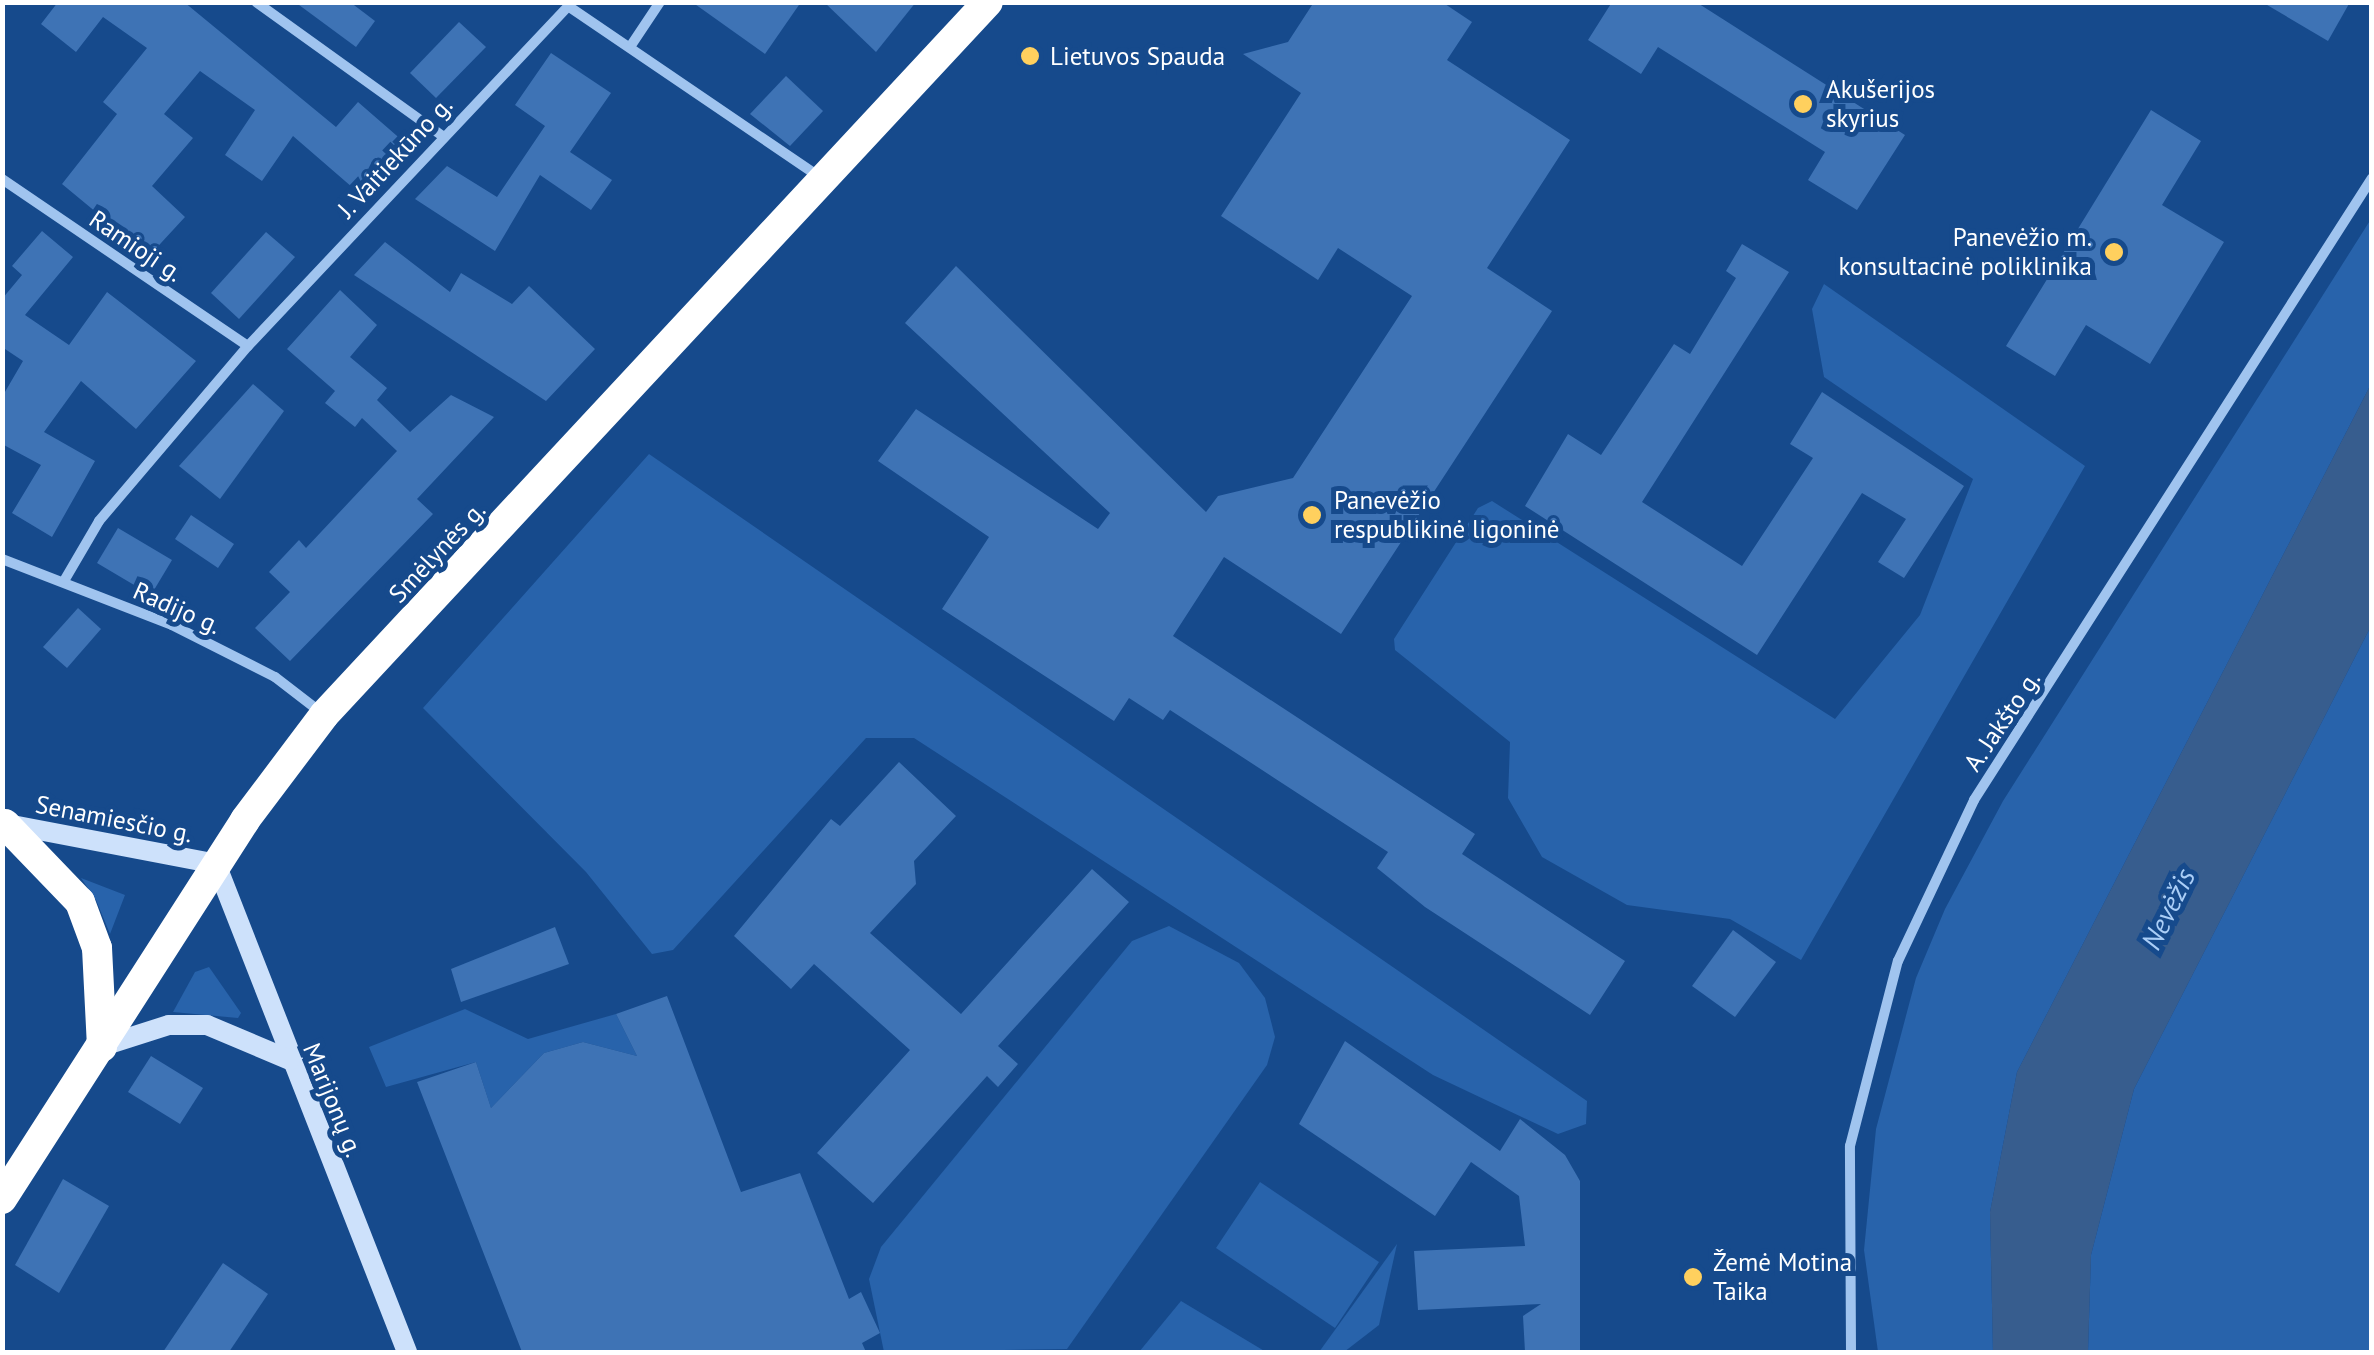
<!DOCTYPE html>
<html>
<head>
<meta charset="utf-8">
<style>
	body { margin:0 }
	#map { position:relative; width:2374px; height:1355px; overflow:hidden; background:#164a8c; font-family:"PT Sans",sans-serif }
	div>[style] { position:absolute }
	.green>* { inset:0; background:#2863ab }
	.water>* { inset:0; background:#375d8e }
	.building>* { inset:0; background:#3e73b5 }
	.street>* { height:10px; margin:-5px; padding:0 5px; transform-origin:5px; border-radius:5px; background:#a0c4ef }
	.secondary>* { height:20px; margin:-10px; padding:0 10px; transform-origin:10px; border-radius:10px; background:#cde1fb }
	.highway>* { height:30px; margin:-15px; padding:0 15px; transform-origin:15px; border-radius:15px; background:#fff }
	.dots>* { width:28px; height:28px; translate:-50% -50%; box-sizing:border-box; border:5px solid #164a8c; border-radius:50% }
	span { translate:-50% -50%; white-space:nowrap; text-align:center; line-height:1.15; -webkit-text-stroke:10px #164a8c; paint-order:stroke }
	.poi-label { font-size:25px; color:#fff }
	.left { translate:0 -50%; text-align:left }
	.right { translate:-100% -50%; text-align:right }
	.street-label { font-size:25px; color:#fff }
	.water-label { font-size:28px; color:#abcef7; font-style:italic }
	.frame { position:absolute; inset:0; border:5px solid #fff; pointer-events:none }
</style>
</head>
<body>
<div id="map">
	<div class="green">
		<div style="clip-path:polygon(2371px 219px,2371px 384px,2017px 1072px,1990px 1212px,1993px 1352px,1878px 1352px,1864px 1250px,1876px 1129px,1916px 978px,1945px 909px,2003px 801px)"></div>
		<div style="clip-path:polygon(1824px 284px,2085px 466px,1801px 960px,1730px 919px,1627px 905px,1542px 857px,1508px 798px,1510px 742px,1395px 650px,1394px 639px,1478px 508px,1492px 501px,1835px 719px,1920px 615px,1973px 479px,1824px 377px,1812px 309px)"></div>
		<div style="clip-path:polygon(649px 454px,1587px 1101px,1586px 1124px,1558px 1134px,1433px 1075px,914px 738px,866px 738px,673px 950px,652px 954px,586px 872px,423px 708px)"></div>
		<div style="clip-path:polygon(2371px 626px,2371px 1352px,2088px 1352px,2091px 1255px,2134px 1089px)"></div>
		<div style="clip-path:polygon(81px 878px,125px 895px,110px 934px,96px 900px)"></div>
		<div style="clip-path:polygon(1169px 926px,1239px 963px,1265px 998px,1275px 1037px,1267px 1065px,1067px 1349px,884px 1352px,869px 1279px,881px 1247px,1132px 941px)"></div>
		<div style="clip-path:polygon(209px 967px,241px 1013px,238px 1018px,173px 1012px,195px 972px)"></div>
		<div style="clip-path:polygon(465px 1009px,528px 1039px,616px 1014px,637px 1056px,583px 1042px,544px 1053px,491px 1108px,476px 1062px,386px 1087px,369px 1047px)"></div>
		<div style="clip-path:polygon(1260px 1182px,1379px 1262px,1335px 1328px,1216px 1248px)"></div>
		<div style="clip-path:polygon(1397px 1244px,1379px 1325px,1344px 1352px,1319px 1352px)"></div>
		<div style="clip-path:polygon(1181px 1301px,1266px 1352px,1139px 1352px)"></div>
	</div>
	<div class="water">
		<div style="clip-path:polygon(2371px 384px,2371px 626px,2134px 1089px,2091px 1255px,2088px 1352px,1993px 1352px,1990px 1212px,2017px 1072px)"></div>
	</div>
	<div class="building">
		<div style="clip-path:polygon(58px 2px,184px 2px,336px 127px,358px 102px,404px 142px,360px 194px,293px 136px,262px 181px,225px 155px,255px 110px,200px 71px,164px 114px,193px 138px,152px 186px,185px 217px,149px 256px,62px 184px,117px 114px,103px 102px,147px 48px,103px 17px,76px 52px,41px 24px)"></div>
		<div style="clip-path:polygon(295px 2px,350px 2px,375px 21px,356px 47px)"></div>
		<div style="clip-path:polygon(692px 2px,801px 2px,765px 54px)"></div>
		<div style="clip-path:polygon(824px 2px,916px 2px,876px 52px)"></div>
		<div style="clip-path:polygon(1314px 2px,1442px 2px,1472px 22px,1447px 60px,1570px 140px,1487px 268px,1552px 311px,1341px 634px,1224px 557px,1173px 636px,1475px 834px,1462px 854px,1625px 961px,1590px 1015px,1425px 907px,1377px 868px,1388px 852px,1170px 710px,1163px 720px,1129px 698px,1114px 721px,942px 609px,989px 537px,878px 461px,916px 409px,1098px 529px,1110px 513px,905px 323px,956px 266px,1206px 512px,1218px 496px,1293px 478px,1412px 296px,1338px 248px,1318px 280px,1221px 216px,1301px 93px,1243px 54px,1288px 42px)"></div>
		<div style="clip-path:polygon(1612px 2px,1696px 2px,1905px 135px,1857px 210px,1808px 180px,1825px 152px,1658px 47px,1641px 74px,1588px 40px)"></div>
		<div style="clip-path:polygon(2262px 2px,2350px 2px,2328px 41px)"></div>
		<div style="clip-path:polygon(459px 22px,486px 47px,436px 98px,410px 73px)"></div>
		<div style="clip-path:polygon(551px 53px,611px 93px,570px 152px,612px 180px,591px 210px,540px 175px,495px 251px,415px 199px,447px 166px,497px 197px,545px 126px,515px 105px)"></div>
		<div style="clip-path:polygon(786px 76px,823px 111px,790px 146px,750px 114px)"></div>
		<div style="clip-path:polygon(2151px 110px,2201px 141px,2162px 205px,2224px 242px,2150px 364px,2086px 325px,2055px 376px,2006px 346px)"></div>
		<div style="clip-path:polygon(42px 231px,73px 257px,25px 315px,69px 345px,107px 292px,196px 361px,136px 429px,81px 381px,44px 432px,95px 461px,52px 537px,12px 513px,41px 465px,2px 444px,2px 397px,23px 361px,2px 347px,2px 299px,22px 275px,12px 266px)"></div>
		<div style="clip-path:polygon(266px 232px,295px 257px,239px 319px,211px 293px)"></div>
		<div style="clip-path:polygon(385px 242px,450px 292px,461px 273px,512px 304px,529px 286px,595px 349px,546px 401px,354px 275px)"></div>
		<div style="clip-path:polygon(1742px 244px,1789px 272px,1642px 502px,1742px 566px,1813px 458px,1790px 444px,1822px 392px,1964px 486px,1904px 578px,1878px 562px,1906px 519px,1862px 493px,1757px 655px,1525px 506px,1568px 434px,1601px 455px,1674px 344px,1690px 354px,1736px 278px,1726px 271px)"></div>
		<div style="clip-path:polygon(340px 290px,377px 325px,350px 357px,387px 388px,377px 400px,410px 432px,451px 395px,494px 417px,417px 499px,433px 514px,290px 661px,255px 628px,290px 592px,269px 572px,299px 540px,306px 548px,397px 451px,362px 418px,355px 427px,325px 403px,335px 391px,287px 349px)"></div>
		<div style="clip-path:polygon(253px 384px,284px 411px,220px 499px,179px 466px)"></div>
		<div style="clip-path:polygon(191px 515px,234px 544px,218px 568px,175px 539px)"></div>
		<div style="clip-path:polygon(118px 528px,172px 560px,151px 595px,97px 563px)"></div>
		<div style="clip-path:polygon(78px 608px,101px 629px,67px 668px,43px 647px)"></div>
		<div style="clip-path:polygon(899px 762px,956px 816px,914px 861px,916px 884px,870px 933px,961px 1014px,1092px 869px,1129px 902px,998px 1046px,1018px 1064px,998px 1087px,987px 1076px,873px 1203px,817px 1153px,910px 1050px,814px 964px,791px 989px,734px 936px,831px 819px,840px 826px)"></div>
		<div style="clip-path:polygon(555px 927px,569px 964px,461px 1002px,451px 969px)"></div>
		<div style="clip-path:polygon(1733px 930px,1776px 962px,1735px 1017px,1692px 986px)"></div>
		<div style="clip-path:polygon(667px 996px,741px 1192px,800px 1173px,849px 1299px,861px 1292px,880px 1333px,862px 1343px,866px 1352px,522px 1352px,417px 1082px,476px 1062px,491px 1108px,544px 1053px,583px 1042px,637px 1056px,616px 1014px)"></div>
		<div style="clip-path:polygon(1345px 1041px,1500px 1151px,1520px 1119px,1565px 1155px,1580px 1181px,1580px 1352px,1525px 1352px,1523px 1316px,1541px 1304px,1418px 1310px,1414px 1251px,1525px 1246px,1519px 1196px,1471px 1162px,1435px 1216px,1299px 1124px)"></div>
		<div style="clip-path:polygon(151px 1056px,203px 1088px,180px 1124px,128px 1092px)"></div>
		<div style="clip-path:polygon(63px 1179px,109px 1206px,59px 1293px,15px 1265px)"></div>
		<div style="clip-path:polygon(223px 1263px,268px 1294px,229px 1352px,163px 1352px)"></div>
	</div>
	<div class="street">
		<div style="left:256px;top:2px;width:228px;rotate:35.7deg"></div>
		<div style="left:630px;top:47px;width:54px;rotate:-56.3deg"></div>
		<div style="left:2px;top:179px;width:297px;rotate:34.2deg"></div>
		<div style="left:2px;top:559px;width:182px;rotate:21.2deg"></div>
		<div style="left:172px;top:625px;width:115px;rotate:26.8deg"></div>
		<div style="left:275px;top:677px;width:61px;rotate:37.6deg"></div>
		<div style="left:64px;top:581px;width:69px;rotate:-59.7deg"></div>
		<div style="left:99px;top:521px;width:230px;rotate:-49.6deg"></div>
		<div style="left:248px;top:346px;width:467px;rotate:-46.7deg"></div>
		<div style="left:568px;top:6px;width:302px;rotate:34.2deg"></div>
		<div style="left:1851px;top:1352px;width:206px;rotate:-90.3deg"></div>
		<div style="left:1850px;top:1146px;width:191px;rotate:-75.5deg"></div>
		<div style="left:1898px;top:961px;width:178px;rotate:-64.7deg"></div>
		<div style="left:1974px;top:800px;width:738px;rotate:-57.39deg"></div>
	</div>
	<div class="secondary">
		<div style="left:7px;top:824px;width:213px;rotate:10.8deg"></div>
		<div style="left:216px;top:864px;width:524px;rotate:68.62deg"></div>
		<div style="left:103px;top:1046px;width:69px;rotate:-17.7deg"></div>
		<div style="left:169px;top:1025px;width:38px"></div>
		<div style="left:207px;top:1025px;width:90px;rotate:22.9deg"></div>
	</div>
	<div class="highway">
		<div style="left:5px;top:824px;width:108px;rotate:46.1deg"></div>
		<div style="left:80px;top:902px;width:49px;rotate:69.7deg"></div>
		<div style="left:97px;top:948px;width:99px;rotate:87.1deg"></div>
		<div style="left:2px;top:1199px;width:450px;rotate:-57.3deg"></div>
		<div style="left:245px;top:820px;width:131px;rotate:-53deg"></div>
		<div style="left:324px;top:715px;width:974px;rotate:-47.04deg"></div>
	</div>
	<div class="dots">
		<div style="left:1030px;top:56px;background:#ffd05e"></div>
		<div style="left:1803px;top:104px;background:#ffd05e"></div>
		<div style="left:2114px;top:252px;background:#ffd05e"></div>
		<div style="left:1312px;top:515px;background:#ffd05e"></div>
		<div style="left:1693px;top:1277px;background:#ffd05e"></div>
	</div>
	<div class="poi-label">
		<span class="left" style="left:1050px;top:56px">Lietuvos Spauda</span>
		<span class="left" style="left:1826px;top:104px">Akušerijos<br>skyrius</span>
		<span class="right" style="left:2092px;top:252px">Panevėžio m.<br>konsultacinė poliklinika</span>
		<span class="left" style="left:1334px;top:515px">Panevėžio<br>respublikinė ligoninė</span>
		<span class="left" style="left:1713px;top:1277px">Žemė Motina<br>Taika</span>
	</div>
	<div class="street-label">
		<span style="left:395px;top:157px;rotate:-47deg">J. Vaitiekūno g.</span>
		<span style="left:136px;top:246px;rotate:34deg">Ramioji g.</span>
		<span style="left:437px;top:552px;rotate:-47deg">Smėlynės g.</span>
		<span style="left:177px;top:608px;rotate:24deg">Radijo g.</span>
		<span style="left:2002px;top:721px;rotate:-56deg">A. Jakšto g.</span>
		<span style="left:114px;top:819px;rotate:11deg">Senamiesčio g.</span>
		<span style="left:333px;top:1100px;rotate:68deg">Marijonų g.</span>
	</div>
	<div class="water-label">
		<span style="left:2168px;top:909px;rotate:-64deg">Nevėžis</span>
	</div>
	<div class="frame"></div>
</div>
</body>
</html>
